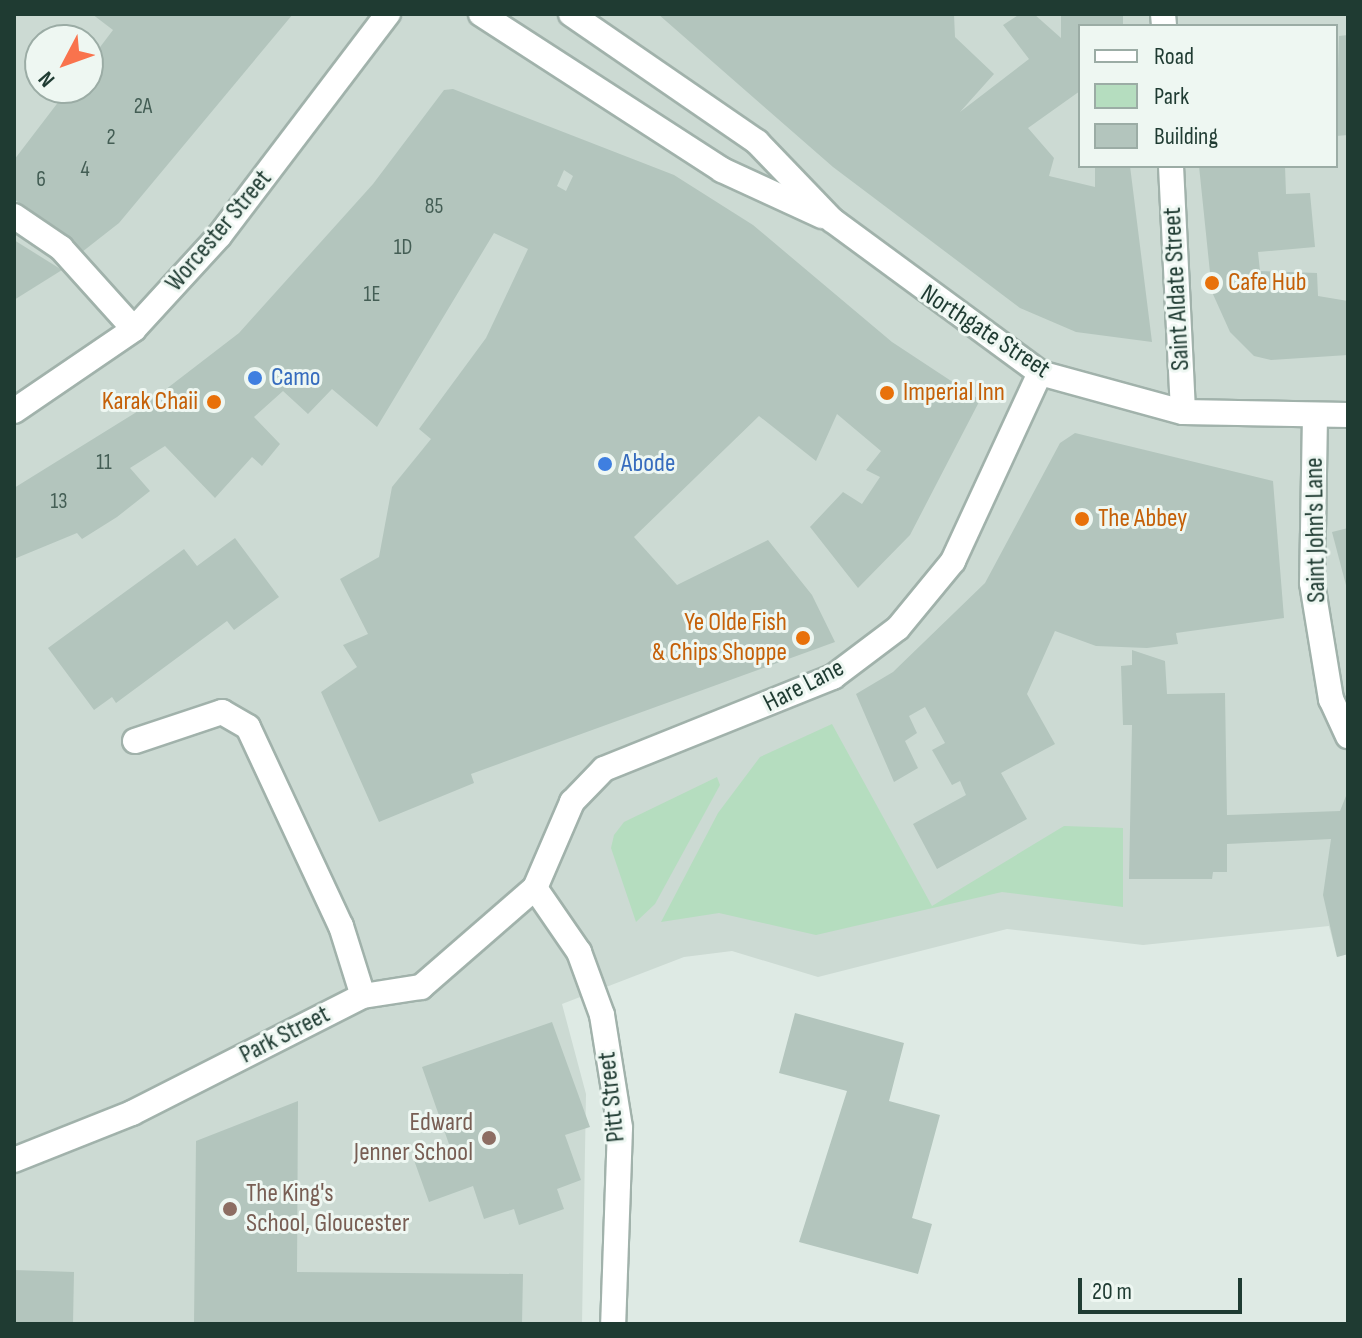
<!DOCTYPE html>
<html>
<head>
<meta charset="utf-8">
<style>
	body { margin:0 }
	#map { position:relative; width:1362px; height:1338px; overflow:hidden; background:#deeae4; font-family:"Sofia Sans Condensed",sans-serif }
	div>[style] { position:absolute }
	.built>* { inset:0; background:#ccdad3 }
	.green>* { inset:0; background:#b5ddbf }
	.building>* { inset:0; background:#b3c5bd }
	.roads { filter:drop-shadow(2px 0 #a1b2ab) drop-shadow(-2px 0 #a1b2ab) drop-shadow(0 2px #a1b2ab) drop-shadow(0 -2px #a1b2ab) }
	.service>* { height:24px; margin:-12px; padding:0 12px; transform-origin:12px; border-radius:12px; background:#fff }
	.minor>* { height:24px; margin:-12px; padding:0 12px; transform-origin:12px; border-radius:12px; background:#fff }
	.dots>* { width:22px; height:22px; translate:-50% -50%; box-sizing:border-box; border:4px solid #eef7f2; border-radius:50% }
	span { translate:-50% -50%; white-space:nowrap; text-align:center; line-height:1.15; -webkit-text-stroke:6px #eef7f2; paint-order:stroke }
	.number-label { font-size:22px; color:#445e55 }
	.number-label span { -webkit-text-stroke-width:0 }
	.street-label { font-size:26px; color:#1f3b32 }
	.food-label { font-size:26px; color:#c56008 }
	.left { translate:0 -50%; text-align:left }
	.right { translate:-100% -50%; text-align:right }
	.shop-label { font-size:26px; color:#366cbe }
	.education-label { font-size:26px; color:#785e54 }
	.frame { position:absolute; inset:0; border:16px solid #1f3b32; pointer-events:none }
	.legend { position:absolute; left:1078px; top:24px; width:260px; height:144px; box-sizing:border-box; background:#eef7f2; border:2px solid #9baca5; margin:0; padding:10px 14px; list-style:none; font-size:24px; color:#1f3b32 }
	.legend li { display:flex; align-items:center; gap:16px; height:40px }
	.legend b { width:40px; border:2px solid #9baca5 }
	.north { position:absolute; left:24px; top:24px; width:80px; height:80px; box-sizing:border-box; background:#eef7f2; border:2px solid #9baca5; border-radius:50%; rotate:229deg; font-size:22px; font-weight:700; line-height:32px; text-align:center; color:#1f3b32 }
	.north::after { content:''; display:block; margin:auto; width:28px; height:36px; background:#f9734d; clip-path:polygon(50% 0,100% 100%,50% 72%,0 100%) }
	.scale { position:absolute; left:1078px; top:1278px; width:164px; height:36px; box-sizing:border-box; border:4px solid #1f3b32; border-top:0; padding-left:10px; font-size:24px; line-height:28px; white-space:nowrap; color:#1f3b32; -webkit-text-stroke:6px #eef7f2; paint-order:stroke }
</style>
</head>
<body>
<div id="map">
	<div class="built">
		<div style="clip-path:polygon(evenodd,14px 14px,1348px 14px,1348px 954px,1337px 957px,1329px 926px,1143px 945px,1007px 929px,818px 977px,732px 951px,684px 957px,562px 1004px,586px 1094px,582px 1324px,14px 1324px,14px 14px,1080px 26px,1336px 26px,1336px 166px,1080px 166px,1080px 26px,14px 14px,40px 40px,88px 40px,88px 88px,40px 88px,40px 40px)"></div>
	</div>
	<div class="green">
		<div style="clip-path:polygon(832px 724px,932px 906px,1064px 826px,1123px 828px,1123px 907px,1002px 892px,816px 935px,719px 913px,661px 922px,718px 813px,760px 757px)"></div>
		<div style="clip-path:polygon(717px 777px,720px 785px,655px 904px,636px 922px,611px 848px,614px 835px,624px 822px)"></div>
	</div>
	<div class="building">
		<div style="clip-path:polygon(92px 14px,293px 14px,119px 223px,82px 252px,14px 199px,14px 160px,69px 88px,88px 88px,88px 63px,113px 30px)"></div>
		<div style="clip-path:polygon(658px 14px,954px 14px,955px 37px,994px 74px,960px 112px,1029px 59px,1003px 25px,1020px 14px,1034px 14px,1061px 38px,1061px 14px,1123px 14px,1123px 26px,1080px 26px,1080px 91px,1028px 128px,1054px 158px,1049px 176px,1095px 187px,1095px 166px,1130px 166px,1152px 342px,1076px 332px,1020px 308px,833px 167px)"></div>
		<div style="clip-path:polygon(1348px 35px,1348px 135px,1336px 136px,1339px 36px)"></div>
		<div style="clip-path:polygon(evenodd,453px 89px,674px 175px,753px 225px,892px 342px,980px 400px,910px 535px,858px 588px,810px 527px,843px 492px,862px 504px,880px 477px,866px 470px,881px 451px,837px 414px,816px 461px,759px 416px,634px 537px,677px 585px,768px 540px,812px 595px,835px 642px,471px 774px,474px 783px,379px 822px,321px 692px,357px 667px,343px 645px,368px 634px,340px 579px,379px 557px,392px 487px,431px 439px,419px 429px,486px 338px,528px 249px,494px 233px,377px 427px,332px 389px,308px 414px,283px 391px,254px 417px,280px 444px,262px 466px,252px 457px,215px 498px,165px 446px,130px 468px,150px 491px,117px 517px,82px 539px,77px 533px,14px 559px,14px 488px,135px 413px,239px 333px,373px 184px,444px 90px,453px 89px,564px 170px,573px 176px,566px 191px,557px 186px,564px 170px)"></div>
		<div style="clip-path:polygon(1199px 166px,1285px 166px,1286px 194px,1310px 193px,1315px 247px,1258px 252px,1260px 271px,1317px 273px,1318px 296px,1348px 301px,1348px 355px,1271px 360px,1254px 356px,1230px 332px,1212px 292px)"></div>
		<div style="clip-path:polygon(14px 240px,62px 270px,14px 300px)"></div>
		<div style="clip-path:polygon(1075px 433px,1273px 481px,1284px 618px,1176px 633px,1178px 644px,1147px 648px,1096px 646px,1055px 631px,1027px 694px,1055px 744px,1001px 773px,1027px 819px,937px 869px,913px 824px,966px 795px,960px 781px,952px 785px,932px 750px,945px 743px,925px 707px,909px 716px,917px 733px,905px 741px,918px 768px,894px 782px,856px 694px,893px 672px,985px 583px,1060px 443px)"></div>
		<div style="clip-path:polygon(1348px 528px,1348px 589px,1347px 589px,1332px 532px)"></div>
		<div style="clip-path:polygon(235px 538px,279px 597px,234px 630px,227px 621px,116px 703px,112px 697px,94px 710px,48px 648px,184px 549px,197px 566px)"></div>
		<div style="clip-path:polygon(1132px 650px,1165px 661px,1167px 694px,1225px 693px,1227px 815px,1340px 811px,1348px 791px,1348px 954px,1337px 957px,1323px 895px,1331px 839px,1227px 844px,1227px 872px,1213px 872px,1212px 879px,1129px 879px,1132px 725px,1123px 725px,1121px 666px,1132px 665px)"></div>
		<div style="clip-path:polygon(795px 1013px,904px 1043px,889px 1101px,940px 1115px,912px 1218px,932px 1224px,918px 1274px,799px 1242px,847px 1091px,779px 1073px)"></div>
		<div style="clip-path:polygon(552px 1022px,590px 1127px,565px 1135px,581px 1180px,557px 1189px,564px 1209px,519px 1225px,514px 1209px,484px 1219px,473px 1186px,429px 1202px,414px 1160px,450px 1147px,422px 1067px)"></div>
		<div style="clip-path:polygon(298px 1101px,297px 1272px,523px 1274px,522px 1324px,194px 1324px,196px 1141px)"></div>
		<div style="clip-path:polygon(14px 1270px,74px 1272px,73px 1324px,14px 1324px)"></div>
	</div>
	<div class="roads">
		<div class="service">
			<div style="left:14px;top:216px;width:57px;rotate:34.2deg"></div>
			<div style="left:61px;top:248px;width:109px;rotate:48deg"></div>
		</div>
		<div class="minor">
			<div style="left:481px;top:14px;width:287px;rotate:32.9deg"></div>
			<div style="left:722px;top:170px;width:110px;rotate:24.7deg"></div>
			<div style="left:571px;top:14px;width:226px;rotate:34.5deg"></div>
			<div style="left:757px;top:142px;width:108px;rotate:46.1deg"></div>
			<div style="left:832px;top:220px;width:258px;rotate:36.3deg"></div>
			<div style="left:1040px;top:373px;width:148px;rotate:15.3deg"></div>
			<div style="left:1183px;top:412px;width:165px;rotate:1deg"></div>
			<div style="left:1163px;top:14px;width:12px;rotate:85deg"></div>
			<div style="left:1171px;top:166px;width:246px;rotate:87.2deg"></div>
			<div style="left:14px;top:411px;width:145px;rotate:-34.3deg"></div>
			<div style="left:134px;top:329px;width:127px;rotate:-47.5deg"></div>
			<div style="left:220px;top:235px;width:278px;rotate:-52.8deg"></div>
			<div style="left:1315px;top:416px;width:167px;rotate:91deg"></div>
			<div style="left:1312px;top:583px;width:118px;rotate:80.7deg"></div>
			<div style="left:1331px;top:699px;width:41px;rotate:65.3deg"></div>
			<div style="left:135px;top:741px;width:92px;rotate:-18.4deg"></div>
			<div style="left:222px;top:712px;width:30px;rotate:30deg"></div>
			<div style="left:248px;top:727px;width:220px;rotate:65deg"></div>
			<div style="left:341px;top:926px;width:73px;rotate:72.6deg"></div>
			<div style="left:535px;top:888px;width:78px;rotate:55.5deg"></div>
			<div style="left:579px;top:952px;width:67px;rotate:69.9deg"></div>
			<div style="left:602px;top:1015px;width:114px;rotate:80.9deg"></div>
			<div style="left:620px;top:1128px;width:196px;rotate:92deg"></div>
			<div style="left:14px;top:1160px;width:127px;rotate:-21.7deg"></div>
			<div style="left:132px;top:1113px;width:259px;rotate:-26.9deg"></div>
			<div style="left:363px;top:996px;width:59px;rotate:-8.8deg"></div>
			<div style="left:421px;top:987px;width:151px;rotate:-41deg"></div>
			<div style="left:535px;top:888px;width:94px;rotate:-66.7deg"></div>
			<div style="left:572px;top:802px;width:46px;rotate:-45.9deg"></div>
			<div style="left:604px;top:769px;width:247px;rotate:-21.9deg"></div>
			<div style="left:833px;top:677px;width:81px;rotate:-37deg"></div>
			<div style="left:898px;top:628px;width:87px;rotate:-50.6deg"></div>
			<div style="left:953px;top:561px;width:207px;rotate:-65.2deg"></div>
		</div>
	</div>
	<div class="dots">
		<div style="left:1212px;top:283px;background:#e8710a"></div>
		<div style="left:255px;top:378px;background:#3f7fe0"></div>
		<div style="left:887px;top:393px;background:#e8710a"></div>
		<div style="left:214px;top:402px;background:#e8710a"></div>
		<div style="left:605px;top:464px;background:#3f7fe0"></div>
		<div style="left:1082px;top:519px;background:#e8710a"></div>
		<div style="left:803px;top:638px;background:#e8710a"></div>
		<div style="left:489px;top:1138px;background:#8d6e63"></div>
		<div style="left:230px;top:1209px;background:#8d6e63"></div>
	</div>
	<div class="number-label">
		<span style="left:143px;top:107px">2A</span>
		<span style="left:111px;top:138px">2</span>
		<span style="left:85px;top:170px">4</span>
		<span style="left:41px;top:180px">6</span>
		<span style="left:434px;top:207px">85</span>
		<span style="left:403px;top:248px">1D</span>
		<span style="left:372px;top:295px">1E</span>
		<span style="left:104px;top:463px">11</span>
		<span style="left:59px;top:502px">13</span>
	</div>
	<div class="street-label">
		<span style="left:219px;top:231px;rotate:-50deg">Worcester Street</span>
		<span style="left:1177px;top:289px;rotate:-93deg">Saint Aldate Street</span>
		<span style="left:985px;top:332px;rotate:33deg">Northgate Street</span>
		<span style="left:1316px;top:530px;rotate:-91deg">Saint John's Lane</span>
		<span style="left:804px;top:686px;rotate:-27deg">Hare Lane</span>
		<span style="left:285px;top:1035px;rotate:-27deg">Park Street</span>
		<span style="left:612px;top:1097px;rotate:-96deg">Pitt Street</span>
	</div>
	<div class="food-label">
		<span class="left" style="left:1228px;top:283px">Cafe Hub</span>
		<span class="left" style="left:903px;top:393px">Imperial Inn</span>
		<span class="right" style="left:198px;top:402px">Karak Chaii</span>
		<span class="left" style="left:1098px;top:519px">The Abbey</span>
		<span class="right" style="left:787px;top:638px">Ye Olde Fish<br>&amp; Chips Shoppe</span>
	</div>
	<div class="shop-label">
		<span class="left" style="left:271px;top:378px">Camo</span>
		<span class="left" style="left:621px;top:464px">Abode</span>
	</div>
	<div class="education-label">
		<span class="right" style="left:473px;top:1138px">Edward<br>Jenner School</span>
		<span class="left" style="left:246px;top:1209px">The King's<br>School, Gloucester</span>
	</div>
	<div class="frame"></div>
	<ul class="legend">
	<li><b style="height:10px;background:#fff"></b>Road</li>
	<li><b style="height:22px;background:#b5ddbf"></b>Park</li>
	<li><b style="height:22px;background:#b3c5bd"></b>Building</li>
	</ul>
	<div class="north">N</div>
	<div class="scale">20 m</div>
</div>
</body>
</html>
